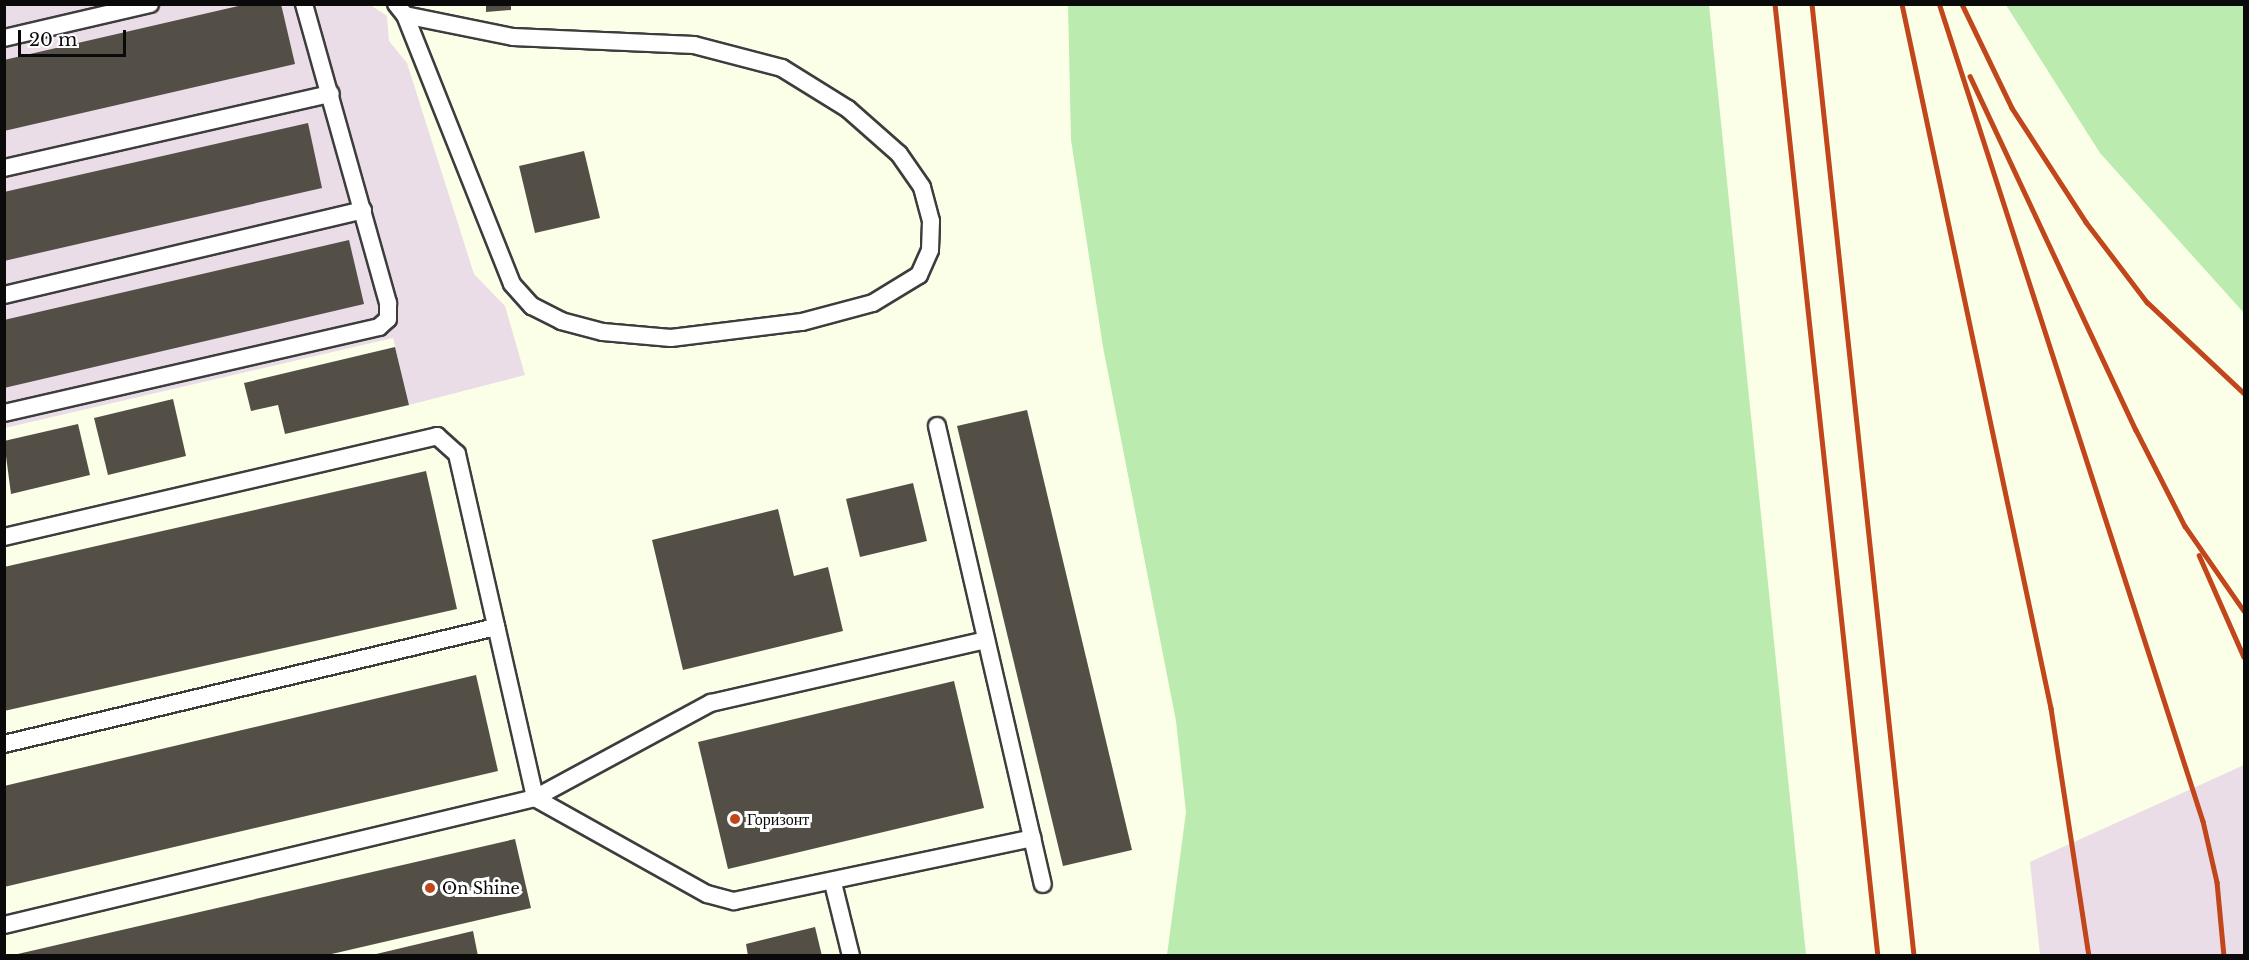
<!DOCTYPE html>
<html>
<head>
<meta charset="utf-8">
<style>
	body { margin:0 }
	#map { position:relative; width:2249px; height:960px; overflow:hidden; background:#fcffe7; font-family:"Libre Baskerville",serif }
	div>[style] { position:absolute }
	.industrial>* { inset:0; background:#eadde8 }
	.green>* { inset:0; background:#bcebb0 }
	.building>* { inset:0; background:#534f46 }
	.roads { filter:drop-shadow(2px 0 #3d3d3d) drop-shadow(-2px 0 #3d3d3d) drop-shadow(0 2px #3d3d3d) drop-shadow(0 -2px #3d3d3d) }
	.service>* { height:16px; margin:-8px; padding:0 8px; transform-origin:8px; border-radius:8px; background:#fff }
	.rail>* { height:4.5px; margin:-2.25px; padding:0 2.25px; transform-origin:2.25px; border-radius:2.25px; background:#c1461b }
	.dots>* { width:16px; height:16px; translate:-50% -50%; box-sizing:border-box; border:3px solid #fff; border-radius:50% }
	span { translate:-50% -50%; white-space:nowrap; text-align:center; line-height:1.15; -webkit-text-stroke:6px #fff; paint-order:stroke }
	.poi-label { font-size:16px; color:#0a0a0a }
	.left { translate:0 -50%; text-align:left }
	.frame { position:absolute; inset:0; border:6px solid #0a0a0a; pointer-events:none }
	.scale { position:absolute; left:18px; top:30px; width:108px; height:27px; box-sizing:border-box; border:3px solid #0a0a0a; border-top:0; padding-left:8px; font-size:18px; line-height:21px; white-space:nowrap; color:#0a0a0a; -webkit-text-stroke:4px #fff; paint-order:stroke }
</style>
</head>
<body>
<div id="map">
	<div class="industrial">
		<div style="clip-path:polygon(369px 4px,387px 16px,389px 41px,407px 63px,474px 274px,505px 306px,525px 375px,409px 405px,393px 338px,5px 428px,4px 5px)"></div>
		<div style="clip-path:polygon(2244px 765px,2244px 955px,2040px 955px,2030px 862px)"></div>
	</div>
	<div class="green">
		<div style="clip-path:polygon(1068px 5px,1709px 5px,1806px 955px,1167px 955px,1186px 812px,1176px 721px,1103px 347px,1071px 140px)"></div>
		<div style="clip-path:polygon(2006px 5px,2244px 5px,2244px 313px,2100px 153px)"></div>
	</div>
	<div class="building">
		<div style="clip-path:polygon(247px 4px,281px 4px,295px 64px,4px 131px,4px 60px)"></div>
		<div style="clip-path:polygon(486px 4px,511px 4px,511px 10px,486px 12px)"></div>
		<div style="clip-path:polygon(308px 123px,322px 188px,4px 261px,4px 192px)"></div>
		<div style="clip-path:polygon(584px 151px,600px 218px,535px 233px,519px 166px)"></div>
		<div style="clip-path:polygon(349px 240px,364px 304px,4px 388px,4px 320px)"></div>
		<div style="clip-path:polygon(395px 347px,409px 405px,285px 434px,278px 405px,251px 411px,244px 383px)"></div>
		<div style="clip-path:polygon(173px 399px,186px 456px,108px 475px,94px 418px)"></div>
		<div style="clip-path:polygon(1027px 410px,1132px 850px,1063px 866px,957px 426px)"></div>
		<div style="clip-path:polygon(78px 424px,90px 475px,11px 494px,4px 441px)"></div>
		<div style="clip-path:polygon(426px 471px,457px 609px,4px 711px,4px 567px)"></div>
		<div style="clip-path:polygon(913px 483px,927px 541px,860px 557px,846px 499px)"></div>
		<div style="clip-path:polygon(778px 509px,794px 576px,828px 567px,843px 631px,683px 670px,652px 540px)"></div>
		<div style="clip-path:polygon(476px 675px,498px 771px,4px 887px,4px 786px)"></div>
		<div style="clip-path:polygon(954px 681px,984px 808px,728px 869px,698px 742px)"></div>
		<div style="clip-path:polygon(515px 839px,531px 908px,323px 956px,9px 956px)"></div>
		<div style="clip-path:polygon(815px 927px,822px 956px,748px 956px,746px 944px)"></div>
		<div style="clip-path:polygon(473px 931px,478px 956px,372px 956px,372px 955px)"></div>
	</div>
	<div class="roads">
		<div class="service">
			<div style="left:396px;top:4px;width:14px;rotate:51deg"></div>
			<div style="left:405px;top:15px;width:289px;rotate:68.3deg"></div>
			<div style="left:512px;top:284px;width:30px;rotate:48deg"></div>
			<div style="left:532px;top:306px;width:33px;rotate:27deg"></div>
			<div style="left:561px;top:321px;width:43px;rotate:14.7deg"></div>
			<div style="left:603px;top:332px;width:68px;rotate:5deg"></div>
			<div style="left:671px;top:338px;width:132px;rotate:-7deg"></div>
			<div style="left:802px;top:322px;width:73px;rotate:-15deg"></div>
			<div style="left:873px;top:303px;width:54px;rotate:-31.3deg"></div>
			<div style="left:919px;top:275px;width:27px;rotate:-66deg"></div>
			<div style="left:930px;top:250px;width:29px;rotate:-88deg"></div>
			<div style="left:931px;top:221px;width:35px;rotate:-105deg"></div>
			<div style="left:922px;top:187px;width:40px;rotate:-124.9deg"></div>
			<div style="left:899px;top:154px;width:68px;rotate:-138.6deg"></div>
			<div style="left:848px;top:109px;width:78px;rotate:-148.2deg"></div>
			<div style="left:782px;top:68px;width:91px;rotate:-165.4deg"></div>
			<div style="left:694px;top:45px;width:181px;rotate:-177.5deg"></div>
			<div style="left:513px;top:37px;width:110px;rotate:-168.5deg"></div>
			<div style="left:4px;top:38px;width:150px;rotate:-13.1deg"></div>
			<div style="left:4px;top:168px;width:335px;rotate:-12.8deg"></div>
			<div style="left:4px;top:295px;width:369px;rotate:-13.3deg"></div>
			<div style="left:4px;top:413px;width:385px;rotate:-12.9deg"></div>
			<div style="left:379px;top:327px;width:12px;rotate:-42deg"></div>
			<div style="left:388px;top:319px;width:16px;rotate:-90deg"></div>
			<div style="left:388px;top:303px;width:311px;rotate:-105.7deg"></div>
			<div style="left:937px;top:426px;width:470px;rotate:77deg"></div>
			<div style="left:4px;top:537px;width:445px;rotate:-13.1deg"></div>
			<div style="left:437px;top:436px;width:27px;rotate:42deg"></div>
			<div style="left:457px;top:454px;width:353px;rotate:77.2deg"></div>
			<div style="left:535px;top:798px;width:197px;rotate:29.2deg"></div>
			<div style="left:707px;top:894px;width:28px;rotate:15deg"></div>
			<div style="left:734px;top:901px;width:305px;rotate:-11.9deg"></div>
			<div style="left:4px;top:744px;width:506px;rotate:-13.38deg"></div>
			<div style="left:833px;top:883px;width:75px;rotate:76.1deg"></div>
			<div style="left:4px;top:925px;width:546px;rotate:-13.45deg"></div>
			<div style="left:535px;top:798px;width:200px;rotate:-28.4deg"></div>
			<div style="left:711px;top:703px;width:282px;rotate:-12.9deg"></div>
		</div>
	</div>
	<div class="rail">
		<div style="left:1775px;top:4px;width:958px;rotate:83.83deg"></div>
		<div style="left:1812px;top:4px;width:957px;rotate:83.88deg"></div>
		<div style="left:1902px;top:4px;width:720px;rotate:78.05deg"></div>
		<div style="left:2051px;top:708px;width:251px;rotate:81.3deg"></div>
		<div style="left:1962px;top:4px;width:115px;rotate:64.3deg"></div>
		<div style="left:2012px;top:108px;width:136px;rotate:57deg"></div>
		<div style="left:2086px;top:222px;width:101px;rotate:52.7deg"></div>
		<div style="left:2147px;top:302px;width:133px;rotate:43.2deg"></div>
		<div style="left:1940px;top:6px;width:856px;rotate:72.12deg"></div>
		<div style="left:2203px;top:821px;width:63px;rotate:77.1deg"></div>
		<div style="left:2217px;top:882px;width:74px;rotate:84.6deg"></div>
		<div style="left:1970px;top:76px;width:391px;rotate:64.9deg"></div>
		<div style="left:2136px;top:430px;width:108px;rotate:63deg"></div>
		<div style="left:2185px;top:526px;width:103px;rotate:55.2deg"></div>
		<div style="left:2199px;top:555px;width:111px;rotate:66.2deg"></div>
	</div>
	<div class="dots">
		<div style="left:735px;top:819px;background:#c1461b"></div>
		<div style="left:430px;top:888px;background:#c1461b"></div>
	</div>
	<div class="poi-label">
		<span class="left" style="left:747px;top:819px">Горизонт</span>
		<span class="left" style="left:442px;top:888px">On Shine</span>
	</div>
	<div class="frame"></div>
	<div class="scale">20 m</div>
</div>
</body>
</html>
